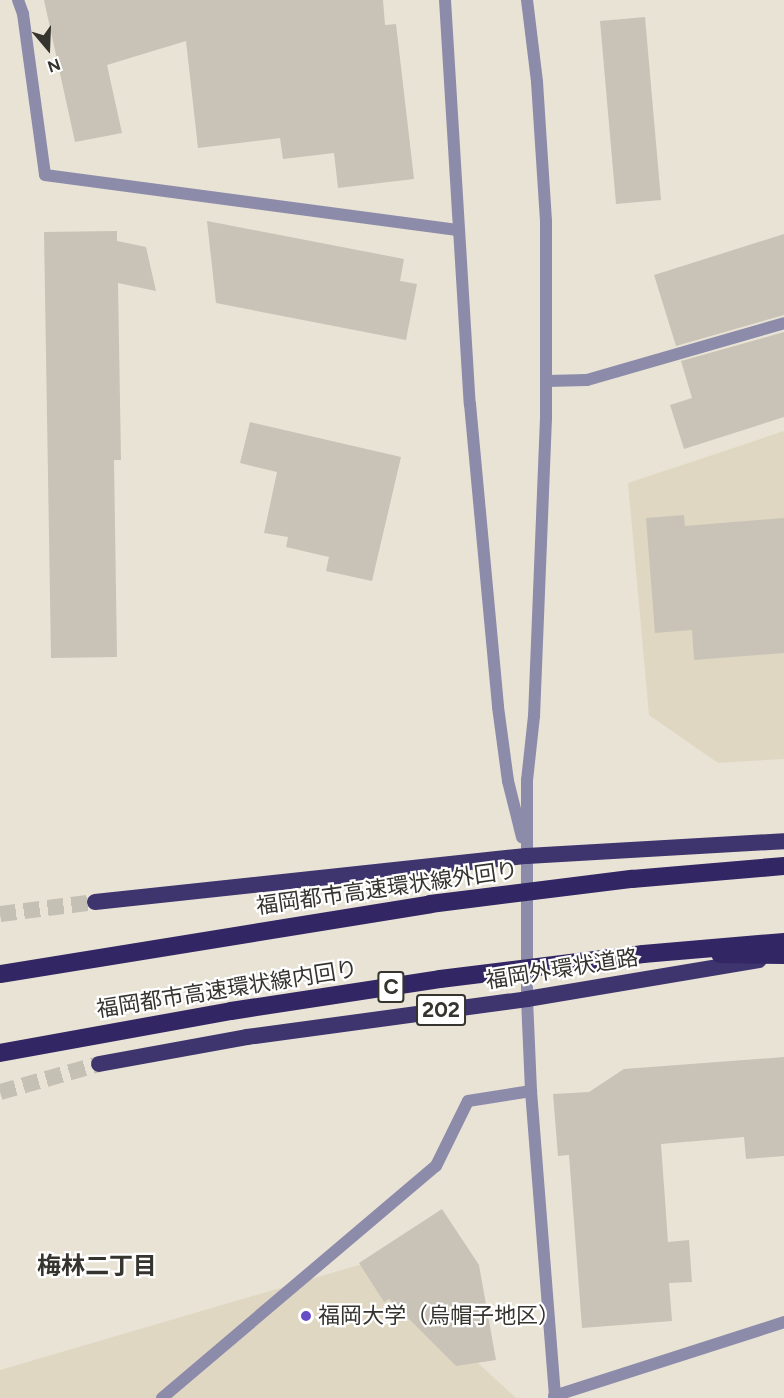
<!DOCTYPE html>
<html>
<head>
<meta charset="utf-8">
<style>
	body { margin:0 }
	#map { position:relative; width:784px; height:1398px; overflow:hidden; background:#e9e3d6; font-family:Figtree,"Noto Sans JP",sans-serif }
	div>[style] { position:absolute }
	.built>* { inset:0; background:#e0d7c3 }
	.building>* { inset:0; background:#c8c3b6 }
	.trunk-tunnel>* { height:16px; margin-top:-8px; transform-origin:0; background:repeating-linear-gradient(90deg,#c5c0b4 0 16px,transparent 0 24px) }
	.minor>* { height:12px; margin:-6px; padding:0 6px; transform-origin:6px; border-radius:6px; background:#8d8baa }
	.tertiary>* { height:12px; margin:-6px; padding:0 6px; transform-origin:6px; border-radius:6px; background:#8d8baa }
	.trunk>* { height:16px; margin:-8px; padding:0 8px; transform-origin:8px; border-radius:8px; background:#3e346e }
	.motorway>* { height:18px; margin:-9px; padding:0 9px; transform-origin:9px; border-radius:9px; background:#322664 }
	.motorway-bridge>* { height:18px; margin:-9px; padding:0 9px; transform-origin:9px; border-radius:9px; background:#322664 }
	.dots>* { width:16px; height:16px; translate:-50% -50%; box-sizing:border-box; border:3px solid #fff; border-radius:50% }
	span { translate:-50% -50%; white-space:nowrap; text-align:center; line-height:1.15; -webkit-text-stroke:4.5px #fff; paint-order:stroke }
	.shield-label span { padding:2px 4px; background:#fff; border:2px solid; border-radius:4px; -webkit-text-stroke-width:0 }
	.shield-label { font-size:21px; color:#36342e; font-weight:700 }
	.street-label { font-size:22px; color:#36342e }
	.poi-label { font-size:22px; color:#36342e }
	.left { translate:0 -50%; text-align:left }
	.neighbourhood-label { font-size:24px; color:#36342e; font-weight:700 }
	.north { position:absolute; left:18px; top:18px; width:60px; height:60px; -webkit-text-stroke:4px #fff; paint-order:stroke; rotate:161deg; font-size:16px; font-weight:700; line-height:24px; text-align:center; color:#36342e }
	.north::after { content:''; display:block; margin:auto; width:21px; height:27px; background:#36342e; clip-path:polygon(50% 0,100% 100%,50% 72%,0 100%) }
</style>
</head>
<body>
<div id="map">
	<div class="built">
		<div style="clip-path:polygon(784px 431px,784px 759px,718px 763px,649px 715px,628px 483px)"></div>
		<div style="clip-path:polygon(369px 1262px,516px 1398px,0 1398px,0 1370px)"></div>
	</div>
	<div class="building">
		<div style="clip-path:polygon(44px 0,383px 0,385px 25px,396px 24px,414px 179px,338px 188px,334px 153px,283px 159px,280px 138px,198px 148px,186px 41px,107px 65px,122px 133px,75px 142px)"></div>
		<div style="clip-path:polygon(645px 17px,661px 200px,616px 204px,600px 21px)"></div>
		<div style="clip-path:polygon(207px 221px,404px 259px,400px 281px,417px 284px,406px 340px,216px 303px)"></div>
		<div style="clip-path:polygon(117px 231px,117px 241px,146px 247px,156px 291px,118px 283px,121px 460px,114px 460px,117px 657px,51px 658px,44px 232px)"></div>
		<div style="clip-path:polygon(784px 234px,784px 315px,676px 346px,654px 275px)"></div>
		<div style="clip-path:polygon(784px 332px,784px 417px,684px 449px,670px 405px,692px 398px,681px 361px)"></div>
		<div style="clip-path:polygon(250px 422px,401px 457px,372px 581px,326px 571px,329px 557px,286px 547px,288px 537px,264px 533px,277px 472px,240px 463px)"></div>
		<div style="clip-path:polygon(684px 515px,685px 526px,784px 518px,784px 653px,694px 660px,692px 630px,655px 633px,646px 518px)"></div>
		<div style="clip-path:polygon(784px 1057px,784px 1156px,746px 1159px,744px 1137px,661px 1144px,668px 1242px,689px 1240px,692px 1282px,669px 1283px,672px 1321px,582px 1328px,569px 1155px,558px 1156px,553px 1094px,589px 1092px,624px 1069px)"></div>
		<div style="clip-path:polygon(442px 1209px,479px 1265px,496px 1360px,456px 1366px,389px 1299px,384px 1302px,359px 1263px)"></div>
	</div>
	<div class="trunk-tunnel">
		<div style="left:0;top:914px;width:96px;rotate:-7.2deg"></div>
		<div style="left:0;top:1092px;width:103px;rotate:-15.8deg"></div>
	</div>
	<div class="minor">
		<div style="left:18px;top:0;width:15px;rotate:70deg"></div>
		<div style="left:23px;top:14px;width:162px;rotate:82.2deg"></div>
		<div style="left:45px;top:175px;width:416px;rotate:7.6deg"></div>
		<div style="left:546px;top:381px;width:41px;rotate:-1.4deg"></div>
		<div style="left:587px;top:380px;width:205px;rotate:-16.1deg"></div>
		<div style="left:527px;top:999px;width:92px;rotate:87.5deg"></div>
		<div style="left:531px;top:1091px;width:308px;rotate:85.5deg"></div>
		<div style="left:554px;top:1396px;width:242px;rotate:-17.8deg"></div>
		<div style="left:162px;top:1398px;width:359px;rotate:-40.3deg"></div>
		<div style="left:436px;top:1166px;width:72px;rotate:-63.8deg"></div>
		<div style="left:468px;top:1101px;width:64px;rotate:-9deg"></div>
	</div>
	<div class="tertiary">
		<div style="left:445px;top:0;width:405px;rotate:86.5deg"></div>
		<div style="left:470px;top:404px;width:304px;rotate:84.7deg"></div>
		<div style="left:498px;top:707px;width:75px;rotate:82.3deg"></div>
		<div style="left:508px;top:781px;width:58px;rotate:76deg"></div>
		<div style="left:527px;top:0;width:83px;rotate:83deg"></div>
		<div style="left:537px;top:82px;width:140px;rotate:86.3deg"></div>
		<div style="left:546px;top:222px;width:196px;rotate:90deg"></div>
		<div style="left:546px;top:418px;width:298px;rotate:92.3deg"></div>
		<div style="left:534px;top:716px;width:64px;rotate:96.2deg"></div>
		<div style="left:527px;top:780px;width:219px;rotate:90deg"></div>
	</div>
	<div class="trunk">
		<div style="left:95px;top:902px;width:434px;rotate:-6.1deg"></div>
		<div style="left:527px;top:856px;width:257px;rotate:-3.3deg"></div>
		<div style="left:99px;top:1064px;width:150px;rotate:-10.3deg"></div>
		<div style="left:247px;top:1037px;width:283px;rotate:-7.7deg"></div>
		<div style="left:527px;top:999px;width:235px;rotate:-9.5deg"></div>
	</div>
	<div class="motorway">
		<div style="left:720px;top:954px;width:64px;rotate:0.9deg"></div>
	</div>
	<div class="motorway-bridge">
		<div style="left:0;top:974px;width:436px;rotate:-9.2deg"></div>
		<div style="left:430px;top:904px;width:204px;rotate:-7.1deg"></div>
		<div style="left:632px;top:879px;width:153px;rotate:-4.9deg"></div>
		<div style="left:0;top:1053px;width:235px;rotate:-10.3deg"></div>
		<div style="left:231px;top:1011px;width:211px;rotate:-8.7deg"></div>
		<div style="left:440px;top:979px;width:205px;rotate:-7deg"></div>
		<div style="left:643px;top:954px;width:142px;rotate:-4.9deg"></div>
	</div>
	<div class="dots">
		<div style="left:306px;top:1316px;background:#674dc6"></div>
	</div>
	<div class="shield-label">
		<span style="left:391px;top:987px">C</span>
		<span style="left:441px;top:1010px">202</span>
	</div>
	<div class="street-label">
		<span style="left:387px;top:888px;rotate:-8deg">福岡都市高速環状線外回り</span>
		<span style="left:562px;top:969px;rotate:-9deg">福岡外環状道路</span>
		<span style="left:227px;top:989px;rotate:-9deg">福岡都市高速環状線内回り</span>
	</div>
	<div class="poi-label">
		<span class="left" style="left:318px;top:1316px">福岡大学（烏帽子地区）</span>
	</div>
	<div class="neighbourhood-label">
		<span style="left:97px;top:1266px">梅林二丁目</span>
	</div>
	<div class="north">N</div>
</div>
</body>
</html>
